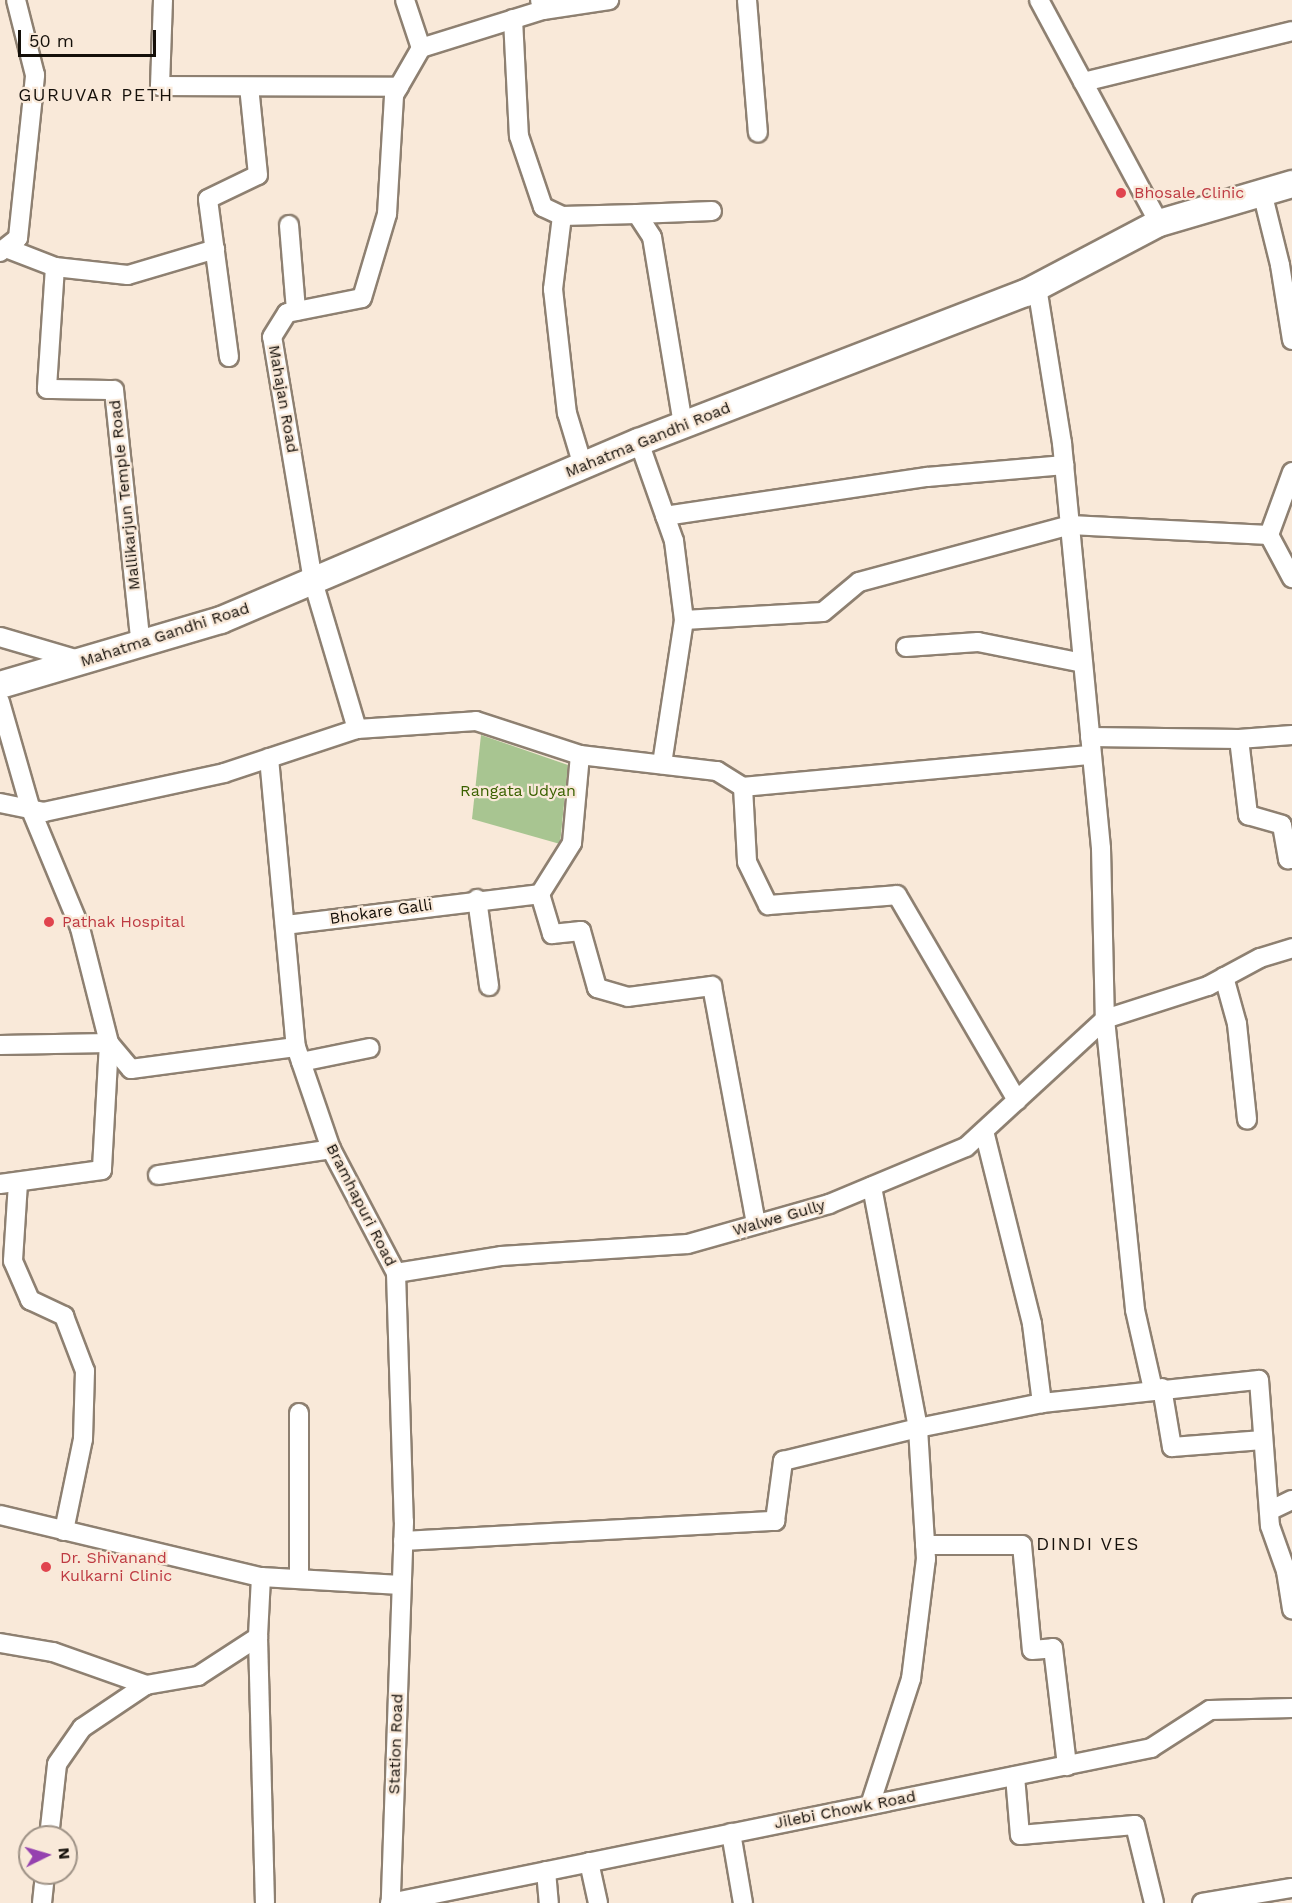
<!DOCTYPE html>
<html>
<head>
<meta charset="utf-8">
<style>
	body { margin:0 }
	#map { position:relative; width:1292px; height:1903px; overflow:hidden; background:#f9e9d9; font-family:"Work Sans",sans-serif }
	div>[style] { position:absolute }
	.green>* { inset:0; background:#a8c591 }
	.roads { filter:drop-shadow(2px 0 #8e8071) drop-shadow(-2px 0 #8e8071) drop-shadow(0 2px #8e8071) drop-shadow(0 -2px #8e8071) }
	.street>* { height:18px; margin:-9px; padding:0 9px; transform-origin:9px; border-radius:9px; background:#fff }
	.secondary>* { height:26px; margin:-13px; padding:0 13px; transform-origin:13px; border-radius:13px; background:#fff }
	.dots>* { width:16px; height:16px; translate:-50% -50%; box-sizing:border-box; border:3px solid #f9e9d9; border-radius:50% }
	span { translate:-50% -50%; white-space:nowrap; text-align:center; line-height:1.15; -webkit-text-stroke:4.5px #f9e9d9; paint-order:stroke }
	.health-label { font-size:16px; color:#be3a42 }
	.left { translate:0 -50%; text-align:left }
	.street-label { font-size:16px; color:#15100a }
	.park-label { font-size:16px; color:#3a6100 }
	.neighbourhood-label { font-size:18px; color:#15100a; letter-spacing:1.5px }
	.north { position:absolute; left:18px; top:1825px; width:60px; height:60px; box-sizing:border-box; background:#f9e9d9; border:2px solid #9e9286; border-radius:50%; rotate:85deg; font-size:16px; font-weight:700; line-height:24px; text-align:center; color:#15100a }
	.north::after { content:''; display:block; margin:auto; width:21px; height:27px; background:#9541af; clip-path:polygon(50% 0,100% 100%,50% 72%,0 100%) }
	.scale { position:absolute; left:18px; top:30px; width:138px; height:27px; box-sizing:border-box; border:3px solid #15100a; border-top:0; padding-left:8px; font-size:18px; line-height:21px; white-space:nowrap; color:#15100a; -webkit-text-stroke:4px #f9e9d9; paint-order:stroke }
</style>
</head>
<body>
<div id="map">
	<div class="green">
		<div style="clip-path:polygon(481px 735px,568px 765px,560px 844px,472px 819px)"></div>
	</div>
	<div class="roads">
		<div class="street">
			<div style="left:163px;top:0;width:86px;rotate:92deg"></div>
			<div style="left:160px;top:86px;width:239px;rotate:0.2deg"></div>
			<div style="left:405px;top:0;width:51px;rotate:71.6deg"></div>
			<div style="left:540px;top:0;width:10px;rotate:73deg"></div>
			<div style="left:543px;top:10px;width:67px;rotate:-8.6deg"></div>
			<div style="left:747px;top:0;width:133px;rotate:85.3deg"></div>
			<div style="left:1039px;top:0;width:253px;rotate:61.7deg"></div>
			<div style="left:513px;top:19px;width:117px;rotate:87.1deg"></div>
			<div style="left:519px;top:136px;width:75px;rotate:71.3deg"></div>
			<div style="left:543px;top:207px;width:21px;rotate:25deg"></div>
			<div style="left:562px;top:216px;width:74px;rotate:97deg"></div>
			<div style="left:553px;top:289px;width:125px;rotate:83.6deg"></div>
			<div style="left:567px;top:413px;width:55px;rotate:73.2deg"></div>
			<div style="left:1083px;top:82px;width:215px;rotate:-13.7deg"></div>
			<div style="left:1262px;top:192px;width:75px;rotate:76.1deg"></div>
			<div style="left:1280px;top:265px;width:76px;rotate:80.9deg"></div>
			<div style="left:637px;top:214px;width:75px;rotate:-2.3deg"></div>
			<div style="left:562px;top:216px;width:75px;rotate:-1.5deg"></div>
			<div style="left:637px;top:214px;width:27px;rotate:57deg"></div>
			<div style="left:652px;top:237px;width:191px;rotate:80.6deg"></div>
			<div style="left:289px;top:225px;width:86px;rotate:85.3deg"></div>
			<div style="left:6px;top:248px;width:53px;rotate:21.2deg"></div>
			<div style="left:55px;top:267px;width:73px;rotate:6.3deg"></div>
			<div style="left:128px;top:275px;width:91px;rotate:-16.6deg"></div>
			<div style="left:0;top:252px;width:23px;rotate:-38deg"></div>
			<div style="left:18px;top:238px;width:164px;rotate:-84deg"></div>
			<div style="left:35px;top:75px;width:77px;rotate:-104.2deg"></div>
			<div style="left:55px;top:267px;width:122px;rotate:93.8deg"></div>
			<div style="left:47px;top:389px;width:67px;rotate:0.9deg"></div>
			<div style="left:114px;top:390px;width:256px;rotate:84deg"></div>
			<div style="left:1037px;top:287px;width:158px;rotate:80.9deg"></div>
			<div style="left:1062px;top:443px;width:407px;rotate:84.5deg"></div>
			<div style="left:1101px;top:848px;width:171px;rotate:88.7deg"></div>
			<div style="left:1105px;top:1019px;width:293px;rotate:84.1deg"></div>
			<div style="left:1135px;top:1310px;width:81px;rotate:77.2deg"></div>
			<div style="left:229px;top:357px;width:159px;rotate:-97.6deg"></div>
			<div style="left:208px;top:199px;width:55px;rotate:-25.6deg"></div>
			<div style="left:258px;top:175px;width:88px;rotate:-95.8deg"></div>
			<div style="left:639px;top:442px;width:105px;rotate:70.5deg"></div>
			<div style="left:674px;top:541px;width:80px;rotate:82.8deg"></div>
			<div style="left:684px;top:620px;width:146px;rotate:98.7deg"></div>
			<div style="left:665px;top:516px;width:265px;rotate:-8.5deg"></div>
			<div style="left:927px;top:477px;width:138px;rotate:-5deg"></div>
			<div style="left:1269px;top:535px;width:67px;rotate:-69.9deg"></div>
			<div style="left:1269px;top:535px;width:49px;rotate:61.9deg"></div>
			<div style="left:684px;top:620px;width:139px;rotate:-3.3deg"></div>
			<div style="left:823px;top:612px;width:47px;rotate:-39.8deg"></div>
			<div style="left:859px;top:582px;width:219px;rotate:-15.1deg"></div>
			<div style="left:1070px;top:525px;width:199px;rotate:2.9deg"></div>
			<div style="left:0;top:637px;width:85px;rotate:16.3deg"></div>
			<div style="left:906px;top:647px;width:72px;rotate:-4deg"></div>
			<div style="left:978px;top:642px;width:107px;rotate:11.3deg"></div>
			<div style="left:0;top:702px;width:112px;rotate:74deg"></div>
			<div style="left:31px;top:810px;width:128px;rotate:67.4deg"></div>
			<div style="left:80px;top:928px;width:119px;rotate:75.8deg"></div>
			<div style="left:109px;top:1043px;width:127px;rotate:93.2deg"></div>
			<div style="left:102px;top:1170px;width:103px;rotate:172.2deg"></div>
			<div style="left:357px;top:729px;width:154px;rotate:-106.6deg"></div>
			<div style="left:313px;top:581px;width:247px;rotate:-99.5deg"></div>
			<div style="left:272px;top:337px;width:28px;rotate:-58deg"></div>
			<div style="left:287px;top:313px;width:76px;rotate:-11.3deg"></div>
			<div style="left:362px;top:298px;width:88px;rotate:-73.4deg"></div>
			<div style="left:387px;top:214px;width:119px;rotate:-86.6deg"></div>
			<div style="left:394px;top:95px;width:54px;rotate:-60.1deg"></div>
			<div style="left:421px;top:48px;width:128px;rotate:-17.3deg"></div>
			<div style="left:1090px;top:737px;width:149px;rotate:0.8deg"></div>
			<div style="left:1239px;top:739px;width:53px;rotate:-4.3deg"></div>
			<div style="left:1239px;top:739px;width:77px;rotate:83.2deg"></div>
			<div style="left:1248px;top:815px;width:35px;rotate:16deg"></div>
			<div style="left:1282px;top:825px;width:35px;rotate:80deg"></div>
			<div style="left:1288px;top:859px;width:4px"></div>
			<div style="left:580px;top:755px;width:88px;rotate:95.2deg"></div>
			<div style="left:572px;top:843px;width:60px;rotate:122.1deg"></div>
			<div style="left:540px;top:894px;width:42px;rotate:73.3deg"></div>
			<div style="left:552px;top:934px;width:29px;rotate:-6deg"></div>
			<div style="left:581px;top:931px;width:59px;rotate:74.3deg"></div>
			<div style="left:597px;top:988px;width:32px;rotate:16deg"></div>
			<div style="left:628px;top:997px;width:85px;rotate:-7.5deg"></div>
			<div style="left:712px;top:986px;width:242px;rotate:79.5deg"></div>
			<div style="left:269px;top:758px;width:290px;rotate:84.7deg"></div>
			<div style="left:296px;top:1047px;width:108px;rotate:71.1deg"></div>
			<div style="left:331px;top:1149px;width:140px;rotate:62.3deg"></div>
			<div style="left:396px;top:1273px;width:249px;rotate:88.2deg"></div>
			<div style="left:404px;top:1522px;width:380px;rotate:92deg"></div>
			<div style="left:743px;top:787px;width:75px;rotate:86.9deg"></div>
			<div style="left:747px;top:862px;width:48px;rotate:64deg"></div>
			<div style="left:768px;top:905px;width:129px;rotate:-4.4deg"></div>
			<div style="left:897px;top:895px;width:238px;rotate:59.7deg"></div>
			<div style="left:0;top:803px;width:45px;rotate:11.6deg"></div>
			<div style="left:44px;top:812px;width:184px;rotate:-12.2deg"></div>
			<div style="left:224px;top:773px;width:140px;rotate:-18.3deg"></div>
			<div style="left:357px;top:729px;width:119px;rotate:-3.8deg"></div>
			<div style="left:476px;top:721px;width:109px;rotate:18.1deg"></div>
			<div style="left:580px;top:755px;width:138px;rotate:6.7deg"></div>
			<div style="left:717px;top:771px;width:31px;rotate:32deg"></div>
			<div style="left:743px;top:787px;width:349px;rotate:-5.3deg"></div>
			<div style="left:477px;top:899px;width:88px;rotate:82.1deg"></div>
			<div style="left:285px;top:925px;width:257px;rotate:-6.9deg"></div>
			<div style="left:1224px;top:977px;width:49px;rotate:74.5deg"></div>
			<div style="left:1237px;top:1024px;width:96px;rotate:84deg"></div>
			<div style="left:0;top:1045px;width:109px;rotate:-1.1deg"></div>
			<div style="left:109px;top:1043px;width:34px;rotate:50deg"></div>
			<div style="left:131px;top:1069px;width:166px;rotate:-7.6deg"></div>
			<div style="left:301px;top:1062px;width:70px;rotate:-11.5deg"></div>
			<div style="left:984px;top:1131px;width:199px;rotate:76deg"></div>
			<div style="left:1032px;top:1324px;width:80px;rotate:82.8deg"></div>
			<div style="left:158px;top:1175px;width:175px;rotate:-8.5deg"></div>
			<div style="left:18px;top:1183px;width:78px;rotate:93.7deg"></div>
			<div style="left:13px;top:1261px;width:43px;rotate:66.4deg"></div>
			<div style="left:30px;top:1300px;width:38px;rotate:25deg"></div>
			<div style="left:64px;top:1316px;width:59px;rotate:69.1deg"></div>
			<div style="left:85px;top:1371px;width:68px;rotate:91.7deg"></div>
			<div style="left:83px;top:1439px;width:94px;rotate:101.7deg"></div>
			<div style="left:396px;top:1273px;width:106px;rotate:-9.2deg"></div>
			<div style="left:501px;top:1256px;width:187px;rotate:-3.7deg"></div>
			<div style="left:688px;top:1244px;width:147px;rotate:-15.8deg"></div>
			<div style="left:829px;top:1204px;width:148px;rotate:-22.6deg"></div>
			<div style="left:966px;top:1147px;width:189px;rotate:-42.6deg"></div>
			<div style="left:1105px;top:1019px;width:108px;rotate:-17.8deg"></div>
			<div style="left:1208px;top:986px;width:59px;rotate:-28.3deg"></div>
			<div style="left:1260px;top:958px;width:34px;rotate:-17deg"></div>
			<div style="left:1162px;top:1388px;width:60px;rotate:80.4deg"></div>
			<div style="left:1172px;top:1447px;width:91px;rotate:-4.4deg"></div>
			<div style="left:1269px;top:1511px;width:25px;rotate:-26deg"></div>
			<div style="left:0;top:1515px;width:268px;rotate:13.4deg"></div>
			<div style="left:261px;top:1577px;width:140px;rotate:3.3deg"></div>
			<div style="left:403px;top:1541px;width:373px;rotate:-3.1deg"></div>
			<div style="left:775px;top:1521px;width:61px;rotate:-82.4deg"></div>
			<div style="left:783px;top:1461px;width:139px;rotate:-13.7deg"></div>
			<div style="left:918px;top:1428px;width:126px;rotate:-11.4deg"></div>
			<div style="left:1042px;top:1403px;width:218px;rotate:-6.1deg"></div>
			<div style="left:1259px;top:1380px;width:146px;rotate:85.7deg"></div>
			<div style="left:1270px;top:1526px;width:48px;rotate:70.4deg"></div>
			<div style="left:1286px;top:1571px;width:39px;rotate:81deg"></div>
			<div style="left:925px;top:1545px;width:97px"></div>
			<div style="left:1022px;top:1545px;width:105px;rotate:84.6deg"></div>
			<div style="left:1032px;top:1650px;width:21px;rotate:-5deg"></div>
			<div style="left:1053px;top:1648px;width:119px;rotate:83.2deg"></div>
			<div style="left:261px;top:1577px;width:60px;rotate:92.9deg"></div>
			<div style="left:258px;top:1637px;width:266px;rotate:88.5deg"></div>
			<div style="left:299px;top:1579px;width:166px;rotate:-90deg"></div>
			<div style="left:0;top:1643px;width:54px;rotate:9.6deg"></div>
			<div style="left:53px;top:1652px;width:99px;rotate:19.5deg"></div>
			<div style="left:146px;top:1685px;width:53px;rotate:-9.8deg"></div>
			<div style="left:198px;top:1676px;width:72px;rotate:-33deg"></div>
			<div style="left:1015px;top:1776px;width:59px;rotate:85.2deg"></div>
			<div style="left:1020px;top:1835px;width:115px;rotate:-5deg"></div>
			<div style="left:1135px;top:1825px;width:80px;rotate:76.3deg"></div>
			<div style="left:870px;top:1805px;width:133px;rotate:-72deg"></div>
			<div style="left:911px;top:1679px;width:121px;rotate:-82.9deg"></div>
			<div style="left:926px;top:1559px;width:131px;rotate:-93.5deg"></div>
			<div style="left:918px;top:1428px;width:246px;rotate:-100.8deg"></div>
			<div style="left:731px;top:1833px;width:71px;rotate:80.3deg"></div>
			<div style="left:49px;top:1837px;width:73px;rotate:-83.7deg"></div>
			<div style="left:57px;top:1764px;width:44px;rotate:-55.2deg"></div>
			<div style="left:82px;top:1728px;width:77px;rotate:-33.9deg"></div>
			<div style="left:589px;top:1862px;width:42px;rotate:77.6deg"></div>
			<div style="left:546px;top:1871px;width:32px;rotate:85deg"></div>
			<div style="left:42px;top:1903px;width:30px;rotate:-84deg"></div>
			<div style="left:390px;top:1903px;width:777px;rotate:-11.51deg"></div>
			<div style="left:1151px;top:1748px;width:70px;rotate:-32.8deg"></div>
			<div style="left:1210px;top:1710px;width:82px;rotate:-1.4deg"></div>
			<div style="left:1202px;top:1903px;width:91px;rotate:-9.5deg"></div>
		</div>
		<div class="secondary">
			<div style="left:0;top:685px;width:230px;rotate:-16.4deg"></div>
			<div style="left:221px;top:620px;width:454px;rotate:-23.1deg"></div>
			<div style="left:639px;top:442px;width:415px;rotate:-21.1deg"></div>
			<div style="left:1026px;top:293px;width:150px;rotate:-27.8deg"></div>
			<div style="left:1159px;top:223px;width:139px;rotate:-16.3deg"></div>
		</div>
	</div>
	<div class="dots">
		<div style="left:1121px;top:193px;background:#e0444e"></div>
		<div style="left:49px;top:922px;background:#e0444e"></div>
		<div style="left:46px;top:1567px;background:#e0444e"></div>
	</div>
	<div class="health-label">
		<span class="left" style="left:1134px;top:193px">Bhosale Clinic</span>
		<span class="left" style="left:62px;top:922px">Pathak Hospital</span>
		<span class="left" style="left:60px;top:1567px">Dr. Shivanand<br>Kulkarni Clinic</span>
	</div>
	<div class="street-label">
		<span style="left:283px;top:399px;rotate:80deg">Mahajan Road</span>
		<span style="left:648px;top:440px;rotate:-22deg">Mahatma Gandhi Road</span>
		<span style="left:125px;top:495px;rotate:-96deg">Mallikarjun Temple Road</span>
		<span style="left:165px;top:635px;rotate:-18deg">Mahatma Gandhi Road</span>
		<span style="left:381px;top:912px;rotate:-8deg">Bhokare Galli</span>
		<span style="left:361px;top:1205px;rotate:63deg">Bramhapuri Road</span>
		<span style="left:779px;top:1218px;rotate:-16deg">Walwe Gully</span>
		<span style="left:396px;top:1744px;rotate:-88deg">Station Road</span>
		<span style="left:845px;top:1810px;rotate:-11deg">Jilebi Chowk Road</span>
	</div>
	<div class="park-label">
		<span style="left:518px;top:791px">Rangata Udyan</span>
	</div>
	<div class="neighbourhood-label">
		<span style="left:96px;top:95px">GURUVAR PETH</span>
		<span style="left:1088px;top:1544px">DINDI VES</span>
	</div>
	<div class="north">N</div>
	<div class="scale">50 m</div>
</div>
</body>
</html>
